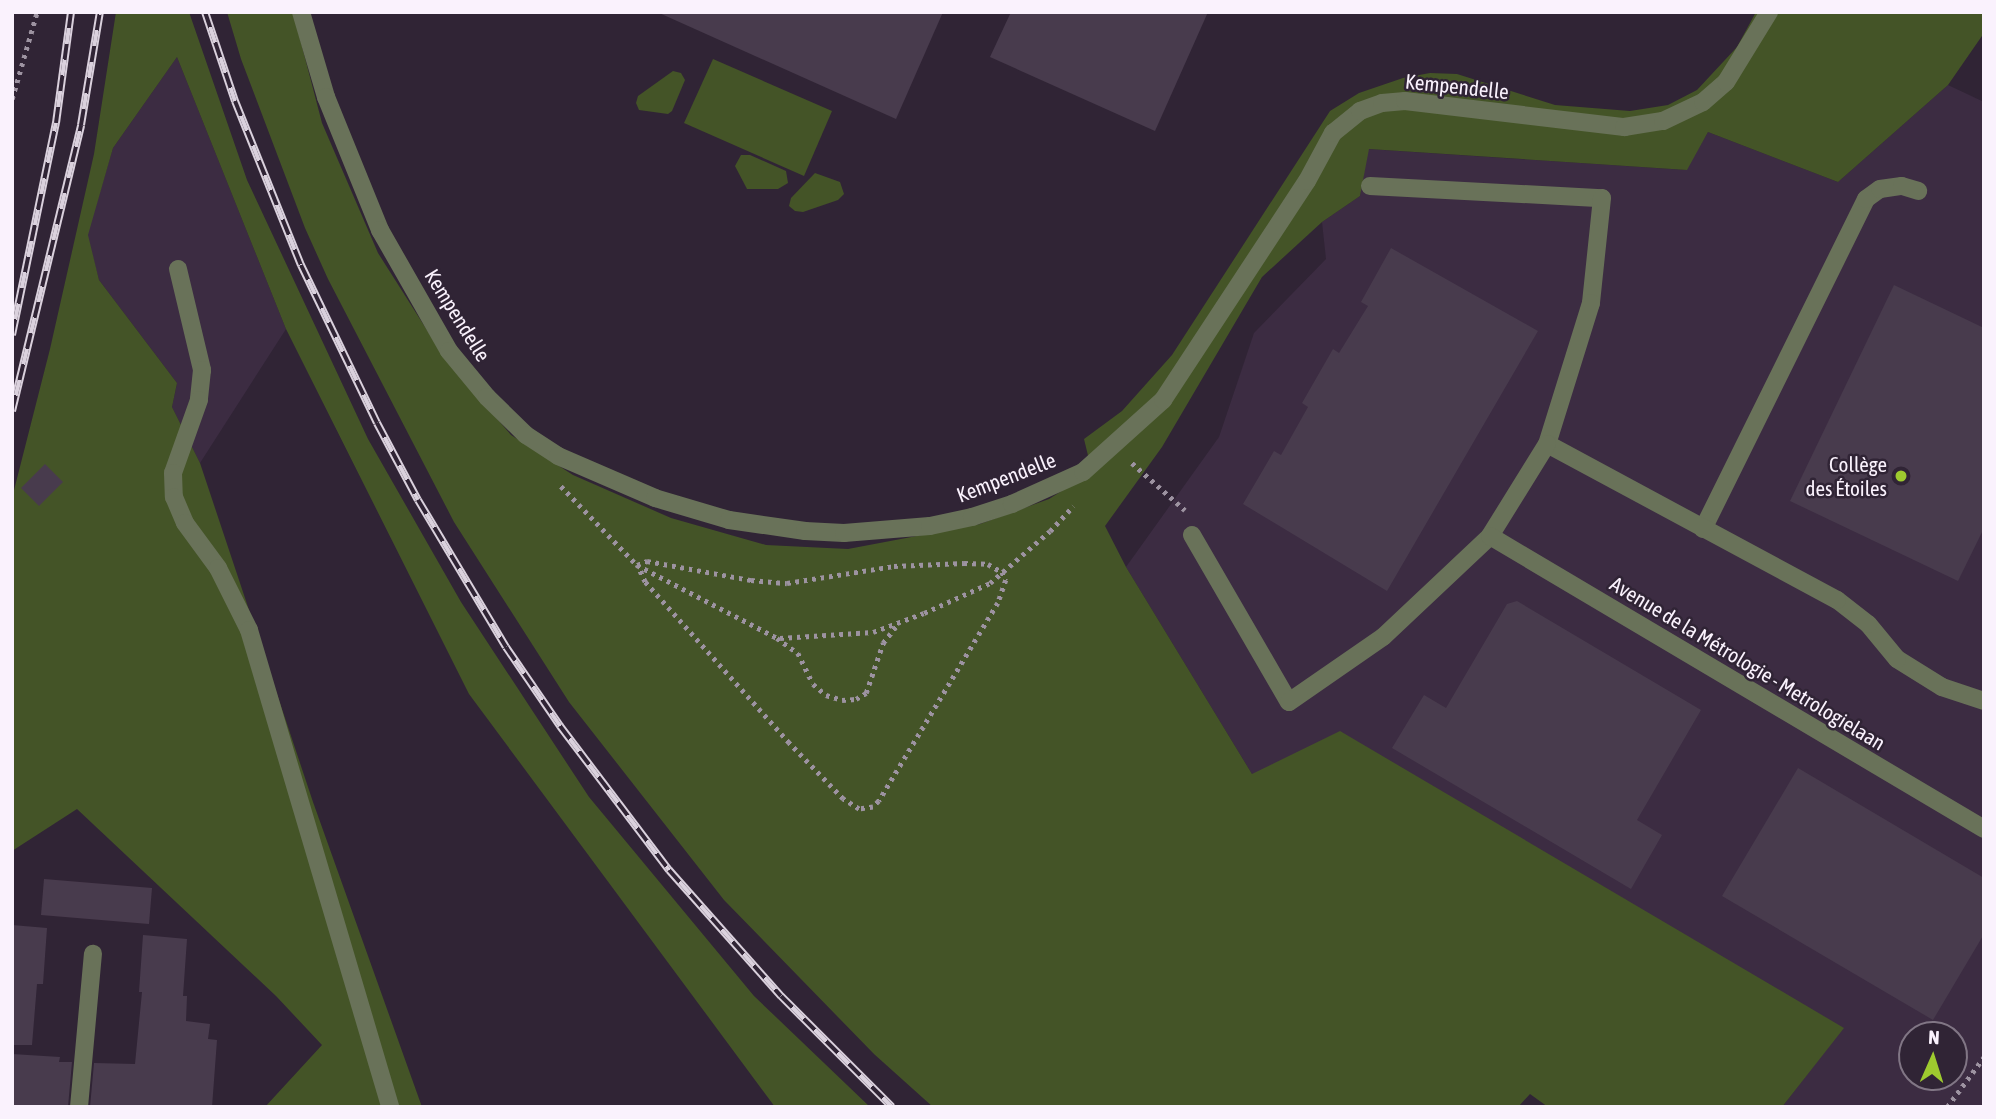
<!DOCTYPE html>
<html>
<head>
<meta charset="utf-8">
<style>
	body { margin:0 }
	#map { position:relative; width:1996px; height:1119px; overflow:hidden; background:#302435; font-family:"Asap Condensed",sans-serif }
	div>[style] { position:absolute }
	.built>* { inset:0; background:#3c2c42 }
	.green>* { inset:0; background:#445427 }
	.building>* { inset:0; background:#483b4d }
	.path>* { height:4.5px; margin-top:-2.25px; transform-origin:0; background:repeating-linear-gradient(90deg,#9d93a1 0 3.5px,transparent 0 8.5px) }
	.minor>* { height:18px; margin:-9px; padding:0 9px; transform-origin:9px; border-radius:9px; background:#697259 }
	.rail>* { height:8px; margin-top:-4px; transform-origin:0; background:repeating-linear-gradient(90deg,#302435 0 16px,#dad1dd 0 32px); box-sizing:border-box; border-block:2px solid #dad1dd }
	.dots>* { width:19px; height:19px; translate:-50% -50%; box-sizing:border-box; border:4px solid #302435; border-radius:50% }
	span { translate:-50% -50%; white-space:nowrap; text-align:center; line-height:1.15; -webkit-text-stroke:5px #302435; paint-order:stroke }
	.street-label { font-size:21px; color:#faf2fd }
	.poi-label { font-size:21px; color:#faf2fd }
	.right { translate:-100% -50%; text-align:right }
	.frame { position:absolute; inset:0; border:14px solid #faf2fd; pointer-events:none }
	.north { position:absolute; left:1898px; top:1021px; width:70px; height:70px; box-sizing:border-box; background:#302435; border:2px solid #817685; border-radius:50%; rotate:3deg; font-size:19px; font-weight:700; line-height:28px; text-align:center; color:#faf2fd }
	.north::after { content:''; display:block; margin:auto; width:24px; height:32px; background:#9eca2f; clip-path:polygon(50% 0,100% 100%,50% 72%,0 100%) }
</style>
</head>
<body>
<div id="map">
	<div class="built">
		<div style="clip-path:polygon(177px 57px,286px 329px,200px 463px,172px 407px,177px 383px,99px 280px,87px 235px,113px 148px)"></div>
		<div style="clip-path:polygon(evenodd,1948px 85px,1984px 102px,1984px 1107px,1782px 1107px,1843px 1028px,1252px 774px,1126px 567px,1219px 437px,1254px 333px,1326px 259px,1322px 222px,1360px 196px,1368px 149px,1686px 170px,1708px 132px,1838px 182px,1948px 85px,1912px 1035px,1954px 1035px,1954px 1077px,1912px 1077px,1912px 1035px)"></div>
	</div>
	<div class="green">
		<div style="clip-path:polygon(116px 12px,189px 12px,247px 180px,368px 439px,461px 602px,589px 797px,754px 996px,870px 1107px,775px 1107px,469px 694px,286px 329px,177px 57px,113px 148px,88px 235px,99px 280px,177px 383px,172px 407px,200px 463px,313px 802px,422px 1107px,265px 1107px,322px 1045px,276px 996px,77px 809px,12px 851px,12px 498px,50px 349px,94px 154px)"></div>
		<div style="clip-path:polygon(227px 12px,293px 12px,322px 123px,378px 253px,446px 360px,511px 435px,573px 475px,671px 518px,766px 545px,848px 549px,980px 524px,1049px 499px,1092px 472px,1084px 439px,1122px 411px,1172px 355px,1330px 111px,1359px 93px,1403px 78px,1430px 73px,1457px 74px,1555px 105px,1630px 111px,1668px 105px,1697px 90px,1737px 47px,1756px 12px,1984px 12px,1984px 33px,1948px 85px,1838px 182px,1708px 132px,1687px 170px,1369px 149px,1360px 196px,1322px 222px,1262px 277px,1162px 447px,1105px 526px,1126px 567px,1252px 774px,1340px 731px,1844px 1028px,1782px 1107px,1548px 1107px,1530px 1094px,1518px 1107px,933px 1107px,874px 1054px,724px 900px,569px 702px,454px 522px,328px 279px,305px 228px,241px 59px)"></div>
		<div style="clip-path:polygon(713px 59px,832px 111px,804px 176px,684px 123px)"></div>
		<div style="clip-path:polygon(673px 71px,681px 73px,685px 80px,672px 111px,668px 114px,639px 110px,636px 103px,638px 96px)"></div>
		<div style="clip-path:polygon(741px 155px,750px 155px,786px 171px,788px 183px,778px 189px,747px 189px,735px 166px)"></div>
		<div style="clip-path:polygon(815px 173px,840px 182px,844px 194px,838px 200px,803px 212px,795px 211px,789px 206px,791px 198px)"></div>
	</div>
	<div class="building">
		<div style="clip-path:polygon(657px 12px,943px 12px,896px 119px)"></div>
		<div style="clip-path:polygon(1011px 12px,1208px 12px,1155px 131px,990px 57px)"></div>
		<div style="clip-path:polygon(1391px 248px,1538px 331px,1387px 591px,1243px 504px,1274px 451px,1281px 455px,1308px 407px,1302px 403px,1333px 349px,1339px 353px,1368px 306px,1361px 302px)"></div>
		<div style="clip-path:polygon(1894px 285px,1984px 328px,1984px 528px,1958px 581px,1790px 501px)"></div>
		<div style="clip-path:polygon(45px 464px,63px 482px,39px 506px,21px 488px)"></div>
		<div style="clip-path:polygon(1517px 601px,1701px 710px,1637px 820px,1662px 835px,1631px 889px,1392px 748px,1424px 695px,1446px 708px,1507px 604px)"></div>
		<div style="clip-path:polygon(1798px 768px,1984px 878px,1984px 934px,1933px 1020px,1722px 896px)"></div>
		<div style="clip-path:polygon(44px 879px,152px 888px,149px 924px,41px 915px)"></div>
		<div style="clip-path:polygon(12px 925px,47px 928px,43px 984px,37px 984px,32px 1045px,12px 1045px)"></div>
		<div style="clip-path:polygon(143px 935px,187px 939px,183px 996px,187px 996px,186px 1021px,210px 1024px,208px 1039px,217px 1040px,212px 1107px,90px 1107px,94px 1063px,135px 1064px,142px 992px,139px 992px)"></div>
		<div style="clip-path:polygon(12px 1054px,60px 1057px,59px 1062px,72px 1062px,68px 1107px,12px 1107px)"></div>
	</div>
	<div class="path">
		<div style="left:12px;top:99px;width:91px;rotate:-74deg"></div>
		<div style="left:1132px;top:463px;width:71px;rotate:41.6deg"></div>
		<div style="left:561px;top:486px;width:110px;rotate:46.1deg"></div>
		<div style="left:637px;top:565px;width:158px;rotate:27.5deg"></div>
		<div style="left:777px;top:638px;width:26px;rotate:36deg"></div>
		<div style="left:798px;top:653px;width:34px;rotate:64deg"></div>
		<div style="left:813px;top:684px;width:17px;rotate:40deg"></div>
		<div style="left:826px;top:695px;width:17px;rotate:17deg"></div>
		<div style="left:842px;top:700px;width:14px;rotate:-4deg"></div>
		<div style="left:856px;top:699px;width:12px;rotate:-31deg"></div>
		<div style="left:866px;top:693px;width:53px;rotate:-71.2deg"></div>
		<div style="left:883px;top:643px;width:24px;rotate:-52deg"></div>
		<div style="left:647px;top:561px;width:106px;rotate:10.4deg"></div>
		<div style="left:751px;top:580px;width:36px;rotate:5deg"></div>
		<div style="left:787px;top:583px;width:108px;rotate:-9deg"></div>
		<div style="left:894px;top:566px;width:70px;rotate:-2.5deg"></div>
		<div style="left:964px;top:563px;width:24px;rotate:2deg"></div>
		<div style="left:988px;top:564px;width:16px;rotate:30deg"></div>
		<div style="left:1002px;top:572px;width:9px;rotate:63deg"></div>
		<div style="left:1006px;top:580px;width:24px;rotate:109deg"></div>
		<div style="left:998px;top:603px;width:231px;rotate:121deg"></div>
		<div style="left:879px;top:801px;width:8px;rotate:135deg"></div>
		<div style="left:873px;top:807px;width:14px;rotate:172deg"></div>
		<div style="left:859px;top:809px;width:19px;rotate:-148deg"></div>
		<div style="left:843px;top:799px;width:78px;rotate:-134deg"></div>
		<div style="left:789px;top:743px;width:216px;rotate:-131.8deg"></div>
		<div style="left:645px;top:582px;width:19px;rotate:-115deg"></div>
		<div style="left:637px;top:565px;width:11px;rotate:-22deg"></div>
		<div style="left:780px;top:638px;width:93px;rotate:-3.7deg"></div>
		<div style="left:873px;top:632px;width:54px;rotate:-20.4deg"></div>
		<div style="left:924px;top:613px;width:72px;rotate:-24.4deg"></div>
		<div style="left:990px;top:583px;width:79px;rotate:-40.9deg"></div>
		<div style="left:1050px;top:531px;width:34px;rotate:-47deg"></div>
		<div style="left:1947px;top:1107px;width:62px;rotate:-53.5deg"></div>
	</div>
	<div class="minor">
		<div style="left:301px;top:12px;width:89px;rotate:73.6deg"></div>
		<div style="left:326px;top:97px;width:144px;rotate:67.9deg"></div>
		<div style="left:380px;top:230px;width:139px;rotate:60.3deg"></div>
		<div style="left:449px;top:351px;width:60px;rotate:50.4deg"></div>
		<div style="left:487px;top:397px;width:54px;rotate:44.3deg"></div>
		<div style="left:526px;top:435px;width:38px;rotate:33deg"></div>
		<div style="left:558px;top:456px;width:106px;rotate:23.4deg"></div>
		<div style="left:655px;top:498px;width:77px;rotate:16.6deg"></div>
		<div style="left:729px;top:520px;width:77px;rotate:8.2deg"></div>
		<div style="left:805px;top:531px;width:39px;rotate:3deg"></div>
		<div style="left:844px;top:533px;width:86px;rotate:-4.7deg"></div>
		<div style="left:930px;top:526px;width:43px;rotate:-12.1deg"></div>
		<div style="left:972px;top:517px;width:42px;rotate:-18deg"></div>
		<div style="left:1012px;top:504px;width:78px;rotate:-24.3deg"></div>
		<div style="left:1083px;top:472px;width:108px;rotate:-42deg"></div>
		<div style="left:1163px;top:400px;width:262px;rotate:-56.7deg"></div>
		<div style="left:1307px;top:181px;width:55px;rotate:-61.6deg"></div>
		<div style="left:1333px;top:133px;width:35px;rotate:-39deg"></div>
		<div style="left:1360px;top:111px;width:23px;rotate:-20deg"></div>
		<div style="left:1382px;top:103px;width:23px;rotate:-5deg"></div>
		<div style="left:1405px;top:101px;width:221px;rotate:6.8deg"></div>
		<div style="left:1624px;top:127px;width:39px;rotate:-9deg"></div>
		<div style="left:1663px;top:121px;width:44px;rotate:-25.4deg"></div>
		<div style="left:1703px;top:102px;width:30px;rotate:-41deg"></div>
		<div style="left:1726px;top:82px;width:82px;rotate:-58.4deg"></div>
		<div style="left:1370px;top:186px;width:232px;rotate:3deg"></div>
		<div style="left:1602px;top:198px;width:106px;rotate:96deg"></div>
		<div style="left:1591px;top:303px;width:148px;rotate:107.3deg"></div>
		<div style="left:178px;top:269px;width:104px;rotate:76.6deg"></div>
		<div style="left:202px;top:370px;width:30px;rotate:96deg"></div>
		<div style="left:199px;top:400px;width:77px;rotate:109.6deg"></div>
		<div style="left:173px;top:473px;width:24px;rotate:88deg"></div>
		<div style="left:174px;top:497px;width:28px;rotate:67deg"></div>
		<div style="left:185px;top:523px;width:56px;rotate:53.7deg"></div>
		<div style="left:218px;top:568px;width:69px;rotate:63.4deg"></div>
		<div style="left:249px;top:630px;width:497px;rotate:73.5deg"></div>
		<div style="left:1703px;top:529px;width:368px;rotate:-63.7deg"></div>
		<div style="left:1866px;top:199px;width:17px;rotate:-36deg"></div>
		<div style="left:1880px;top:189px;width:22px;rotate:-8deg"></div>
		<div style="left:1902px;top:186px;width:17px;rotate:17deg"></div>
		<div style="left:1192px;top:535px;width:193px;rotate:59.9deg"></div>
		<div style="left:1289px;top:702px;width:114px;rotate:-34.7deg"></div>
		<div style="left:1383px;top:637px;width:147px;rotate:-43.3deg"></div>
		<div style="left:1984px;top:701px;width:44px;rotate:-161.6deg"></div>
		<div style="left:1942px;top:687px;width:53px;rotate:-148.1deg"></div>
		<div style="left:1897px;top:659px;width:45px;rotate:-129.6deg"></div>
		<div style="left:1868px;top:624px;width:39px;rotate:-142deg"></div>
		<div style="left:1837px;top:600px;width:329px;rotate:-151.7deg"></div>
		<div style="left:1547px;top:444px;width:108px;rotate:121.8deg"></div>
		<div style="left:1490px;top:536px;width:574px;rotate:30.67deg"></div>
		<div style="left:79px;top:1107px;width:154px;rotate:-84.8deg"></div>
	</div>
	<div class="rail">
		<div style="left:205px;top:12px;width:94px;rotate:71.4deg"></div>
		<div style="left:235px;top:101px;width:177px;rotate:68.1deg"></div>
		<div style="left:301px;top:265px;width:175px;rotate:64.3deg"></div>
		<div style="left:377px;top:423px;width:87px;rotate:62deg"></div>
		<div style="left:418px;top:500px;width:171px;rotate:59.1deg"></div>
		<div style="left:506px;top:647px;width:96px;rotate:55.6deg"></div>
		<div style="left:560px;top:726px;width:181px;rotate:52.9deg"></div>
		<div style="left:669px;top:870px;width:169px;rotate:48.4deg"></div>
		<div style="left:781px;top:996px;width:157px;rotate:45deg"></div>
		<div style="left:12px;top:335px;width:217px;rotate:-78.3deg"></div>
		<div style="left:56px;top:123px;width:112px;rotate:-82.3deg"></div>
		<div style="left:12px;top:411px;width:294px;rotate:-76.4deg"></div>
		<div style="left:81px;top:125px;width:115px;rotate:-80.5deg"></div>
	</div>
	<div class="dots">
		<div style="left:1901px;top:476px;background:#9eca2f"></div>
	</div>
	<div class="street-label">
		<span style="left:1457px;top:86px;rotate:6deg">Kempendelle</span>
		<span style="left:458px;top:315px;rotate:58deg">Kempendelle</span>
		<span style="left:1006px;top:477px;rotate:-21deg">Kempendelle</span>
		<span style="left:1748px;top:663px;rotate:31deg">Avenue de la Métrologie - Metrologielaan</span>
	</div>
	<div class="poi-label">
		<span class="right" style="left:1887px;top:476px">Collège<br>des Étoiles</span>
	</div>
	<div class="frame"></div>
	<div class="north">N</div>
</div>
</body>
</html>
